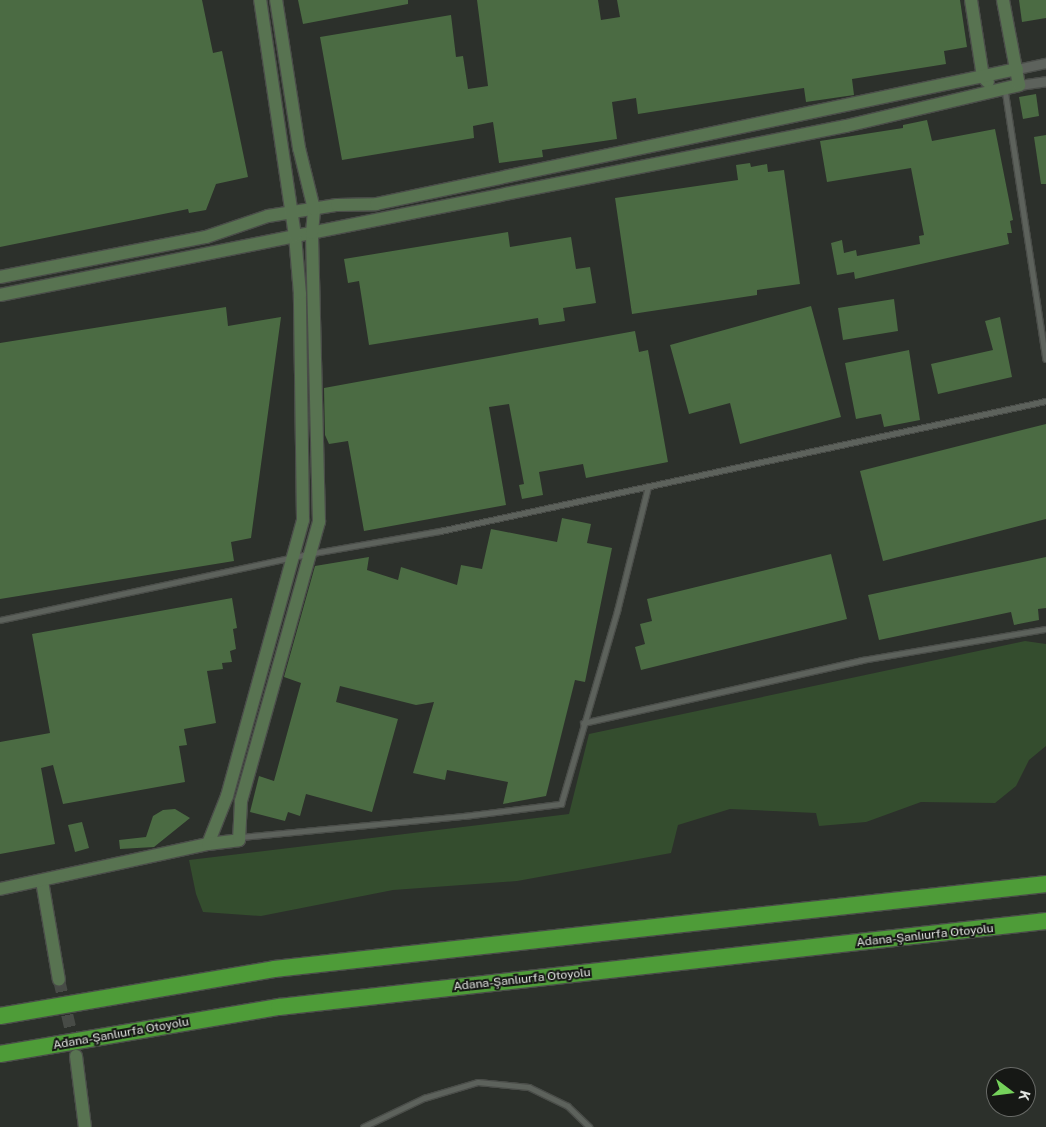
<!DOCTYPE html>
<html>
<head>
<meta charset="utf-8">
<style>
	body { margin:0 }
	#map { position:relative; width:1046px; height:1127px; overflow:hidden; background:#2c302b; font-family:"Public Sans",sans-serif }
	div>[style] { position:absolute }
	.green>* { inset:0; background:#344d2e }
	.building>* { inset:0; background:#4b6b43 }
	.secondary-tunnel>* { height:12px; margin-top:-6px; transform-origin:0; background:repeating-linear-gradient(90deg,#474b46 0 12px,transparent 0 18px) }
	.roads { filter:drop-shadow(1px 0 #4a4d49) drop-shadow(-1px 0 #4a4d49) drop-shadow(0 1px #4a4d49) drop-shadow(0 -1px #4a4d49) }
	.lane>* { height:4.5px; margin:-2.25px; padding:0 2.25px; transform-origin:2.25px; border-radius:2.25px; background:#5d625c }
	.street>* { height:9px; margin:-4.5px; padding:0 4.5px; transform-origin:4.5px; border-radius:4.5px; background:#5d625c }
	.secondary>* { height:12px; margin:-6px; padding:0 6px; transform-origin:6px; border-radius:6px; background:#587351 }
	.highway>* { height:16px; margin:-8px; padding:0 8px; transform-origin:8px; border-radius:8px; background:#4e9c38 }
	span { translate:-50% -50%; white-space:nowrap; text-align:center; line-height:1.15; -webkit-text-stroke:4px #161815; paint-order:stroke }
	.street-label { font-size:12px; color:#e2e5e1 }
	.north { position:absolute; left:986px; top:1067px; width:50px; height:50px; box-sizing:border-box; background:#161815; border:1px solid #686a67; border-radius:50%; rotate:105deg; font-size:14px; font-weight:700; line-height:20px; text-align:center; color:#e2e5e1 }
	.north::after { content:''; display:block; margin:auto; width:18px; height:22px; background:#75d25b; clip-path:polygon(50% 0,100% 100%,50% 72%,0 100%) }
</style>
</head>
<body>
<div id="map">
	<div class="green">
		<div style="clip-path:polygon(1025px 641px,1046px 644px,1046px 746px,1029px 760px,1016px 786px,995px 803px,921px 802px,866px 822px,819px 826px,816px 813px,730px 809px,678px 825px,671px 853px,517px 881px,393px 890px,261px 916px,203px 912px,196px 894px,189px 860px,569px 814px,589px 734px)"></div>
	</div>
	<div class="building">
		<div style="clip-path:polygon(0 0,202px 0,213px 53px,222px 51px,248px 177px,216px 184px,206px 210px,189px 213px,188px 209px,0 247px)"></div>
		<div style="clip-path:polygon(298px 0,408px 0,408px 4px,303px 24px)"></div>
		<div style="clip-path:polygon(477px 0,598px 0,601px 20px,620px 17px,617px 0,960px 0,967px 47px,944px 51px,946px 64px,852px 79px,854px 95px,806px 102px,804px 88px,638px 114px,636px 98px,612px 102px,617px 139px,542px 150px,543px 157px,499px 163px,493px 122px,473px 126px,474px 138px,342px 160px,320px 37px,451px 15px,456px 57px,463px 56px,468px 89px,488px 86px)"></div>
		<div style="clip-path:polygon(1019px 0,1046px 0,1046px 18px,1022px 22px)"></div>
		<div style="clip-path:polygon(1036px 94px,1039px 116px,1023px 119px,1019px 97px)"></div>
		<div style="clip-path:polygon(927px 120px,932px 141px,995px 129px,1013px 220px,1010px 221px,1012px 233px,1007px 233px,1009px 244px,855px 279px,854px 272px,837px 275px,831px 243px,842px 240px,844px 253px,856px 250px,857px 256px,920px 244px,919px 236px,924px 235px,911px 168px,827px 182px,820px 141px,903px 128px,903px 125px)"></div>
		<div style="clip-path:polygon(1046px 135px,1046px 184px,1041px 184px,1034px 137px)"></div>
		<div style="clip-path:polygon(750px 163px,751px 167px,767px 164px,768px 172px,784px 170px,800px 284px,757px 290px,757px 295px,632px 314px,615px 198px,738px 180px,736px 165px)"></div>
		<div style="clip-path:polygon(508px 232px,510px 247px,571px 237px,576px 269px,590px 267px,596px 303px,563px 308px,565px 321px,539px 325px,538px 318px,369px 345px,359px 281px,348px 283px,344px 259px)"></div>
		<div style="clip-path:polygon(894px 299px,898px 331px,843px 340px,838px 308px)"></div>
		<div style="clip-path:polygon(811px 306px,841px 417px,740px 444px,730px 403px,689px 414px,670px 345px)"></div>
		<div style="clip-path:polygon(226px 307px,228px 326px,281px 317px,251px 538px,231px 542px,234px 561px,0 599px,0 343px)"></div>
		<div style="clip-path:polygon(1000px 317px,1012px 377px,938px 394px,931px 364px,993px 350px,985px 321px)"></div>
		<div style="clip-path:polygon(635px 331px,639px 352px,648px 350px,668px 462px,586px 478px,583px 464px,539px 472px,543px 495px,522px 499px,519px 485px,524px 484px,509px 404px,489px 407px,506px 505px,364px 531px,348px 441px,329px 444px,325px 435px,324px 388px)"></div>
		<div style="clip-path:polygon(909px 350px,920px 420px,884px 427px,881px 414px,856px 419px,845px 363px)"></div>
		<div style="clip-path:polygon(1046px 424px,1046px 519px,883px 561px,860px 471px)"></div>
		<div style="clip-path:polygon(562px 518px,591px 524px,587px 543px,612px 548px,585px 682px,575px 680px,546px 796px,503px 804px,508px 782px,447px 770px,445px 780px,413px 773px,434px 702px,416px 705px,340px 686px,336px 702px,398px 719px,372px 812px,306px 794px,300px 816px,288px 812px,285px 821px,250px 812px,259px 776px,274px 781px,301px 683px,284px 677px,315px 566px,369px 557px,367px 570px,398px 580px,401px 567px,457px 585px,461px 565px,482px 569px,491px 529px,557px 542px)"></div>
		<div style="clip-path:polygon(831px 554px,847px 619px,641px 670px,635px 647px,645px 644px,640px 624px,652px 621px,647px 599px)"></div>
		<div style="clip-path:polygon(1046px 557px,1046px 608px,1038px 609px,1039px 620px,1014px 625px,1011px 612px,879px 640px,868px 595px)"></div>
		<div style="clip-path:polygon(232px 598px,237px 628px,233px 629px,236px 649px,230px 651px,232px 662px,222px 663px,223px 669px,207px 671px,216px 723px,184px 729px,187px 745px,179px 746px,185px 782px,63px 804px,53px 765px,41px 768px,55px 844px,0 854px,0 742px,50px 733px,32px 634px)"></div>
		<div style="clip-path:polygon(175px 809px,190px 818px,154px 847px,120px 849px,119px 840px,146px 837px,153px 816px,163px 810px)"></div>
		<div style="clip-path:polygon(82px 822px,89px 848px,75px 852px,68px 825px)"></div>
	</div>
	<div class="secondary-tunnel">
		<div style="left:59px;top:980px;width:70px;rotate:76.8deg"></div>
	</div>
	<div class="roads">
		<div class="lane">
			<div style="left:1005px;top:89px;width:273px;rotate:81.4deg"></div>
			<div style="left:0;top:620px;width:315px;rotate:-12.1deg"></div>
			<div style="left:308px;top:554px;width:134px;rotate:-9.9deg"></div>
			<div style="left:440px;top:531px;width:620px;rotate:-12.11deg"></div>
			<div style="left:583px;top:723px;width:286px;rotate:-12.7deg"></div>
			<div style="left:862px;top:660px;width:187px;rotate:-9.6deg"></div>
			<div style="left:241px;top:837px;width:224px;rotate:-5.4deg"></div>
			<div style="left:464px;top:816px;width:98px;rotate:-7.1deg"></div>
			<div style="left:561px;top:804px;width:201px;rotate:-73.8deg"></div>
			<div style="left:617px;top:611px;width:128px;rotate:-76deg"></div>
			<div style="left:363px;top:1127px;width:68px;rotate:-25.4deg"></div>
			<div style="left:424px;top:1098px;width:56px;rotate:-16.5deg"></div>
			<div style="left:478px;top:1082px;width:51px;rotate:5.6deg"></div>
			<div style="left:529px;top:1087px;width:43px;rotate:26deg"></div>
			<div style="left:568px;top:1106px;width:30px;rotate:44deg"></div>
		</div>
		<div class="street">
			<div style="left:1017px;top:69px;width:30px;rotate:-12deg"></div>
			<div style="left:1019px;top:85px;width:27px;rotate:-8deg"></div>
		</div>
		<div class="secondary">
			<div style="left:971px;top:0;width:78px;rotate:81.1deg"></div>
			<div style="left:983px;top:77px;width:7px;rotate:45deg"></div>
			<div style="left:0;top:277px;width:210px;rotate:-11deg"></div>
			<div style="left:206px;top:237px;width:65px;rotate:-18.7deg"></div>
			<div style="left:268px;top:216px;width:70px;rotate:-9.1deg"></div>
			<div style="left:337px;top:205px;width:39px;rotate:-1deg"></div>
			<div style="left:376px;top:204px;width:655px;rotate:-11.89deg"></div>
			<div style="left:0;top:295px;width:863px;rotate:-11.3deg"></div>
			<div style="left:846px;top:126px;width:178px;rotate:-13.3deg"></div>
			<div style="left:1019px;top:85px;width:86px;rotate:-100.7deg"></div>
			<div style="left:208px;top:844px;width:52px;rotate:-68.4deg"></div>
			<div style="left:227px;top:796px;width:286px;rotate:-74.6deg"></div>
			<div style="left:303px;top:520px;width:226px;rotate:-90.8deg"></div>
			<div style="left:300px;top:294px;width:58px;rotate:-94.9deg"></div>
			<div style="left:295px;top:236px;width:239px;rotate:-98.4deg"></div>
			<div style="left:42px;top:881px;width:100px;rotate:80.3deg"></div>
			<div style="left:0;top:889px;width:213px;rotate:-12.2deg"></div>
			<div style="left:208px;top:844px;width:31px;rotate:-7deg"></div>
			<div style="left:239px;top:840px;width:39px;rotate:-87deg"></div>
			<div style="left:241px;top:801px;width:290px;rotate:-74.4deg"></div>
			<div style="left:319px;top:522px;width:289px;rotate:-91.4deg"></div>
			<div style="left:312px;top:233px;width:24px;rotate:-85deg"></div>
			<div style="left:314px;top:209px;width:63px;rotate:-103.8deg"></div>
			<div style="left:299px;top:148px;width:150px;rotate:-98.8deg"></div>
			<div style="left:76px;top:1056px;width:72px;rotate:82.8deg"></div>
		</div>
		<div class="highway">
			<div style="left:0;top:1016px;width:278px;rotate:-9.7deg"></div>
			<div style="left:274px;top:969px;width:777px;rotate:-6.28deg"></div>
			<div style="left:0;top:1054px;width:283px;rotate:-9.6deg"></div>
			<div style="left:279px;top:1007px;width:772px;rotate:-6.4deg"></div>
		</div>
	</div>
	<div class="street-label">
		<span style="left:925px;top:936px;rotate:-6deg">Adana-Şanlıurfa Otoyolu</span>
		<span style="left:522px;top:980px;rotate:-6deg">Adana-Şanlıurfa Otoyolu</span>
		<span style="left:121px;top:1034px;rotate:-10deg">Adana-Şanlıurfa Otoyolu</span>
	</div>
	<div class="north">K</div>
</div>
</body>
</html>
